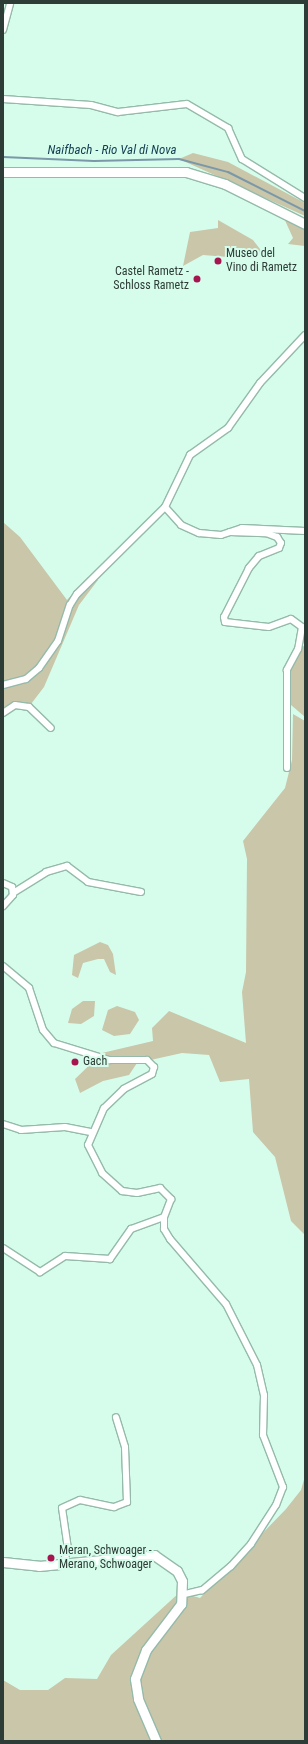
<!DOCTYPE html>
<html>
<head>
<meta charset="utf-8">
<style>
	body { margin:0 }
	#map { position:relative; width:308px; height:1744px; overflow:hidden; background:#d6fdec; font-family:"Roboto Condensed",sans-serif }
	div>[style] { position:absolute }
	.green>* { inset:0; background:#c9c6a9 }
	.stream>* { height:2px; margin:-1px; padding:0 1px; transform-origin:1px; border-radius:1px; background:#7a98a8 }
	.roads { filter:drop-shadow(1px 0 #95baaa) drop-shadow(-1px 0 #95baaa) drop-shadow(0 1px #95baaa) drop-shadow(0 -1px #95baaa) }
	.minor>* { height:6px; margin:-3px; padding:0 3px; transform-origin:3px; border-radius:3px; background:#fff }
	.secondary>* { height:9px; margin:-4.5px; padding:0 4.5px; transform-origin:4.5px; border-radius:4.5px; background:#fff }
	.dots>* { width:11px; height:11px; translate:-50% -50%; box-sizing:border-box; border:2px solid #d6fdec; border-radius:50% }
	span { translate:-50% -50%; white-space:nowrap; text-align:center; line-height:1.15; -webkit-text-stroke:4px #d6fdec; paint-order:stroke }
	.poi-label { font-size:12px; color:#2d3c36 }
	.left { translate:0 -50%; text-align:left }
	.right { translate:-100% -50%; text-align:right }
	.water-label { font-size:13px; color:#123e51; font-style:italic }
	.frame { position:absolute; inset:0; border:4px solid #2d3c36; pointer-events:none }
</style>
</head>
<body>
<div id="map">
	<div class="green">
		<div style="clip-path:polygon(193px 153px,228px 162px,305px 203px,305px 216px,179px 159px)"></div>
		<div style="clip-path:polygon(283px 216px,305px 228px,305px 246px,288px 244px,293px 238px)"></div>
		<div style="clip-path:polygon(218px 220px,253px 240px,263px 253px,240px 258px,203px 255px,183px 266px,190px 232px,218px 228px)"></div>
		<div style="clip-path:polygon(3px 522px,20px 537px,67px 600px,88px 577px,98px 580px,79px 605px,44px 687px,31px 704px,11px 703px,3px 708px)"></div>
		<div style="clip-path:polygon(305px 644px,305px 717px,284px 699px,290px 665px)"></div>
		<div style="clip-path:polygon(293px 714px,305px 721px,305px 1235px,291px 1221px,275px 1157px,253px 1132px,249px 1079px,220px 1082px,209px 1055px,182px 1053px,137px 1063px,129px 1075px,103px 1081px,80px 1093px,75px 1079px,102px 1053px,153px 1041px,152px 1028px,169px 1011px,246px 1043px,242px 992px,246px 972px,247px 859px,243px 841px,285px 788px,292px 760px)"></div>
		<div style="clip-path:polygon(100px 942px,108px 945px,113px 954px,116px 975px,110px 972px,104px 959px,98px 959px,83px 963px,78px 978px,72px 975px,74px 955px)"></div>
		<div style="clip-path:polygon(83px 1001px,95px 1001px,94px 1016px,81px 1024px,68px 1023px,72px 1009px)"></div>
		<div style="clip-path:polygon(117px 1006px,135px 1012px,139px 1020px,130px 1034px,114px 1036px,102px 1030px,108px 1010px)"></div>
		<div style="clip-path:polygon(305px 1476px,305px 1741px,3px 1741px,3px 1680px,20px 1690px,48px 1690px,65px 1678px,97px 1679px,111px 1655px,180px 1592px,200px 1598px,286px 1509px,301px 1490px)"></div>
	</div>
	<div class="stream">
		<div style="left:3px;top:157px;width:91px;rotate:2.5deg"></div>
		<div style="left:94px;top:161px;width:85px;rotate:-1.3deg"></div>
		<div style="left:179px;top:159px;width:51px;rotate:14.9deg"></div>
		<div style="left:228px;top:172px;width:86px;rotate:26.9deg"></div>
	</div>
	<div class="roads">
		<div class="minor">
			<div style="left:3px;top:30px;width:28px;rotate:-75deg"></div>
			<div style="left:3px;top:99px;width:88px;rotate:3.9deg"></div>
			<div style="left:91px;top:105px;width:28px;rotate:15deg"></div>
			<div style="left:118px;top:112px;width:69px;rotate:-6.6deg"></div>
			<div style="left:187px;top:104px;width:48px;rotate:30.3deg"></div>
			<div style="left:228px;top:128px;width:34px;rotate:66deg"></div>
			<div style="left:242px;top:159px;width:74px;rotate:31.8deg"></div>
			<div style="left:165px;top:507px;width:24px;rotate:48deg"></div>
			<div style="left:181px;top:525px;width:20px;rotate:24deg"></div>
			<div style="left:199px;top:533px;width:22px;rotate:5deg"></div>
			<div style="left:221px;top:535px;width:22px;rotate:-18deg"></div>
			<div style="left:242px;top:528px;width:63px;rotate:2.7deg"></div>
			<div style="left:230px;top:532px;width:36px;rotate:2deg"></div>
			<div style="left:266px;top:533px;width:12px;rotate:20deg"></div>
			<div style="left:277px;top:537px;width:7px;rotate:56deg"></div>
			<div style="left:281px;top:543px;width:5px;rotate:112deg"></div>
			<div style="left:279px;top:548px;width:22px;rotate:158deg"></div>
			<div style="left:259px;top:556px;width:16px;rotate:130deg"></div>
			<div style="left:249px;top:568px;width:55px;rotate:117deg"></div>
			<div style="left:224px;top:617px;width:5px;rotate:79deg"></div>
			<div style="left:225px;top:622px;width:44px;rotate:6.5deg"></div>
			<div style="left:269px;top:627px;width:23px;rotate:-20deg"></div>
			<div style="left:291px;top:619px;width:14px;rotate:36deg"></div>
			<div style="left:302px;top:627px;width:22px;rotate:100deg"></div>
			<div style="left:298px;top:649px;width:24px;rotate:118deg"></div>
			<div style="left:287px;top:670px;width:98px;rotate:90deg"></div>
			<div style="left:3px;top:685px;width:24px;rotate:-15deg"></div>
			<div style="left:26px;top:679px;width:17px;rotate:-40deg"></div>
			<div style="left:39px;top:668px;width:33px;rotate:-55deg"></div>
			<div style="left:58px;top:641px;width:38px;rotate:-72deg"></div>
			<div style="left:70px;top:605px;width:13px;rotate:-58deg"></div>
			<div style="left:77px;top:594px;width:124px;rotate:-44.7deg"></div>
			<div style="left:165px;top:507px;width:58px;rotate:-64.3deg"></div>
			<div style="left:190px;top:455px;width:47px;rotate:-35.4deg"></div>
			<div style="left:228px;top:428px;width:55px;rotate:-54.6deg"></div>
			<div style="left:260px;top:383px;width:66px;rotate:-46.8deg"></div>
			<div style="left:3px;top:713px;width:14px;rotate:-34deg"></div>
			<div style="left:15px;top:705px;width:14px;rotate:8deg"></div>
			<div style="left:29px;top:707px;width:30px;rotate:44deg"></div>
			<div style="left:3px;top:883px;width:10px;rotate:24deg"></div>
			<div style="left:12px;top:887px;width:8px;rotate:83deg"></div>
			<div style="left:13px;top:895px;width:15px;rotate:132deg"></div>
			<div style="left:13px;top:893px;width:39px;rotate:-32deg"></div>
			<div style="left:46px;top:872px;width:22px;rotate:-16deg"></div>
			<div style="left:67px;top:866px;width:26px;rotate:37deg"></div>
			<div style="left:88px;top:882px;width:54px;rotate:10.7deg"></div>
			<div style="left:3px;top:966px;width:34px;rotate:40deg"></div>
			<div style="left:29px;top:988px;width:44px;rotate:71.6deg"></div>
			<div style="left:43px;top:1030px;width:17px;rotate:50deg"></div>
			<div style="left:54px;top:1043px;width:58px;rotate:17.2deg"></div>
			<div style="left:109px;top:1060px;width:38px"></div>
			<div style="left:147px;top:1060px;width:10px;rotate:45deg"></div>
			<div style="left:154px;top:1067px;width:7px;rotate:106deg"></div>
			<div style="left:152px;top:1074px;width:32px;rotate:152deg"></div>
			<div style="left:124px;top:1089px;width:28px;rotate:136deg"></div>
			<div style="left:104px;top:1108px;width:40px;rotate:113.4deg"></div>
			<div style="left:88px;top:1145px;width:31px;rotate:63deg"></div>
			<div style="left:102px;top:1173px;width:27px;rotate:42deg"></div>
			<div style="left:122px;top:1191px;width:15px;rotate:8deg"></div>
			<div style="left:137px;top:1193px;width:24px;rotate:-12deg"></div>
			<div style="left:160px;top:1188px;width:16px;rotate:45deg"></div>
			<div style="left:171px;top:1199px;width:19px;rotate:111deg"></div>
			<div style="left:164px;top:1217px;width:35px;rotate:160deg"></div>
			<div style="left:131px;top:1229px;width:37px;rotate:125deg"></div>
			<div style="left:110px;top:1259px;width:45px;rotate:-176.2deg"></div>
			<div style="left:65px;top:1256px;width:30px;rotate:147deg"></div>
			<div style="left:40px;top:1272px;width:44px;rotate:-147deg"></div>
			<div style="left:3px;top:1124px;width:19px;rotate:18deg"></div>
			<div style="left:21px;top:1130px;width:44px;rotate:-3.9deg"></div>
			<div style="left:65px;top:1127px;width:26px;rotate:11deg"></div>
			<div style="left:164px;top:1217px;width:12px;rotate:90deg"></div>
			<div style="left:164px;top:1229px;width:12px;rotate:59deg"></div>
			<div style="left:170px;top:1239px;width:86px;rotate:49.3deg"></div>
			<div style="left:226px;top:1304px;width:68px;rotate:63.1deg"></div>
			<div style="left:257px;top:1365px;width:31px;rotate:77deg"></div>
			<div style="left:264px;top:1395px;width:40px;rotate:91.4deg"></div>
			<div style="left:263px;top:1435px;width:56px;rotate:69deg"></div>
			<div style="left:283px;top:1487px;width:19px;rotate:111deg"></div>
			<div style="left:276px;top:1505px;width:46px;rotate:122.7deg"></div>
			<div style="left:251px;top:1544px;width:30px;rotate:132deg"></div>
			<div style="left:231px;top:1566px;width:38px;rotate:140deg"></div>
			<div style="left:202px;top:1590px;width:18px;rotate:167deg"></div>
			<div style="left:63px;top:1563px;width:15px;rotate:-70deg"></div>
			<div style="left:68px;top:1549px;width:41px;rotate:-98.3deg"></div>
			<div style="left:62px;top:1508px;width:20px;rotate:-24deg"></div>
			<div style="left:80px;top:1500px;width:35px;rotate:12deg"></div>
			<div style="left:114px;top:1507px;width:14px;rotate:-21deg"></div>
			<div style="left:127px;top:1502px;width:55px;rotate:-92.1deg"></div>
			<div style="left:125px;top:1447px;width:31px;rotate:-107deg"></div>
		</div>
		<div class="secondary">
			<div style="left:3px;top:172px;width:183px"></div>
			<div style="left:186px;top:172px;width:41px;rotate:17.1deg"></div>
			<div style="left:225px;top:184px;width:89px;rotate:26.6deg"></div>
			<div style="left:3px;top:1562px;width:36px;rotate:6deg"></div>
			<div style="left:39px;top:1566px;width:116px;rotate:-5.5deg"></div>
			<div style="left:154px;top:1555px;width:28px;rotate:35deg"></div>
			<div style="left:177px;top:1571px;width:11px;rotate:63deg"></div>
			<div style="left:182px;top:1581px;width:23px;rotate:92deg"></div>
			<div style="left:181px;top:1604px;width:58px;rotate:127.3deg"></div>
			<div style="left:146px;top:1650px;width:31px;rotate:111deg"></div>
			<div style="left:135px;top:1679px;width:20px;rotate:81deg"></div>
			<div style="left:138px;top:1699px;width:46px;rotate:66.8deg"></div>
		</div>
	</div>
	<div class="dots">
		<div style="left:218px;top:261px;background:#a71550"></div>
		<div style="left:197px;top:279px;background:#a71550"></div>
		<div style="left:75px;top:1062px;background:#a71550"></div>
		<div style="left:51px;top:1558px;background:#a71550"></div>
	</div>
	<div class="poi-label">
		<span class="left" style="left:226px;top:261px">Museo del<br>Vino di Rametz</span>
		<span class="right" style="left:189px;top:279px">Castel Rametz -<br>Schloss Rametz</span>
		<span class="left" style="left:83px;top:1062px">Gach</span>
		<span class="left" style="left:59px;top:1558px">Meran, Schwoager -<br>Merano, Schwoager</span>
	</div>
	<div class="water-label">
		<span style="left:112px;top:150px">Naifbach - Rio Val di Nova</span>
	</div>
	<div class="frame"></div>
</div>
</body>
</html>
